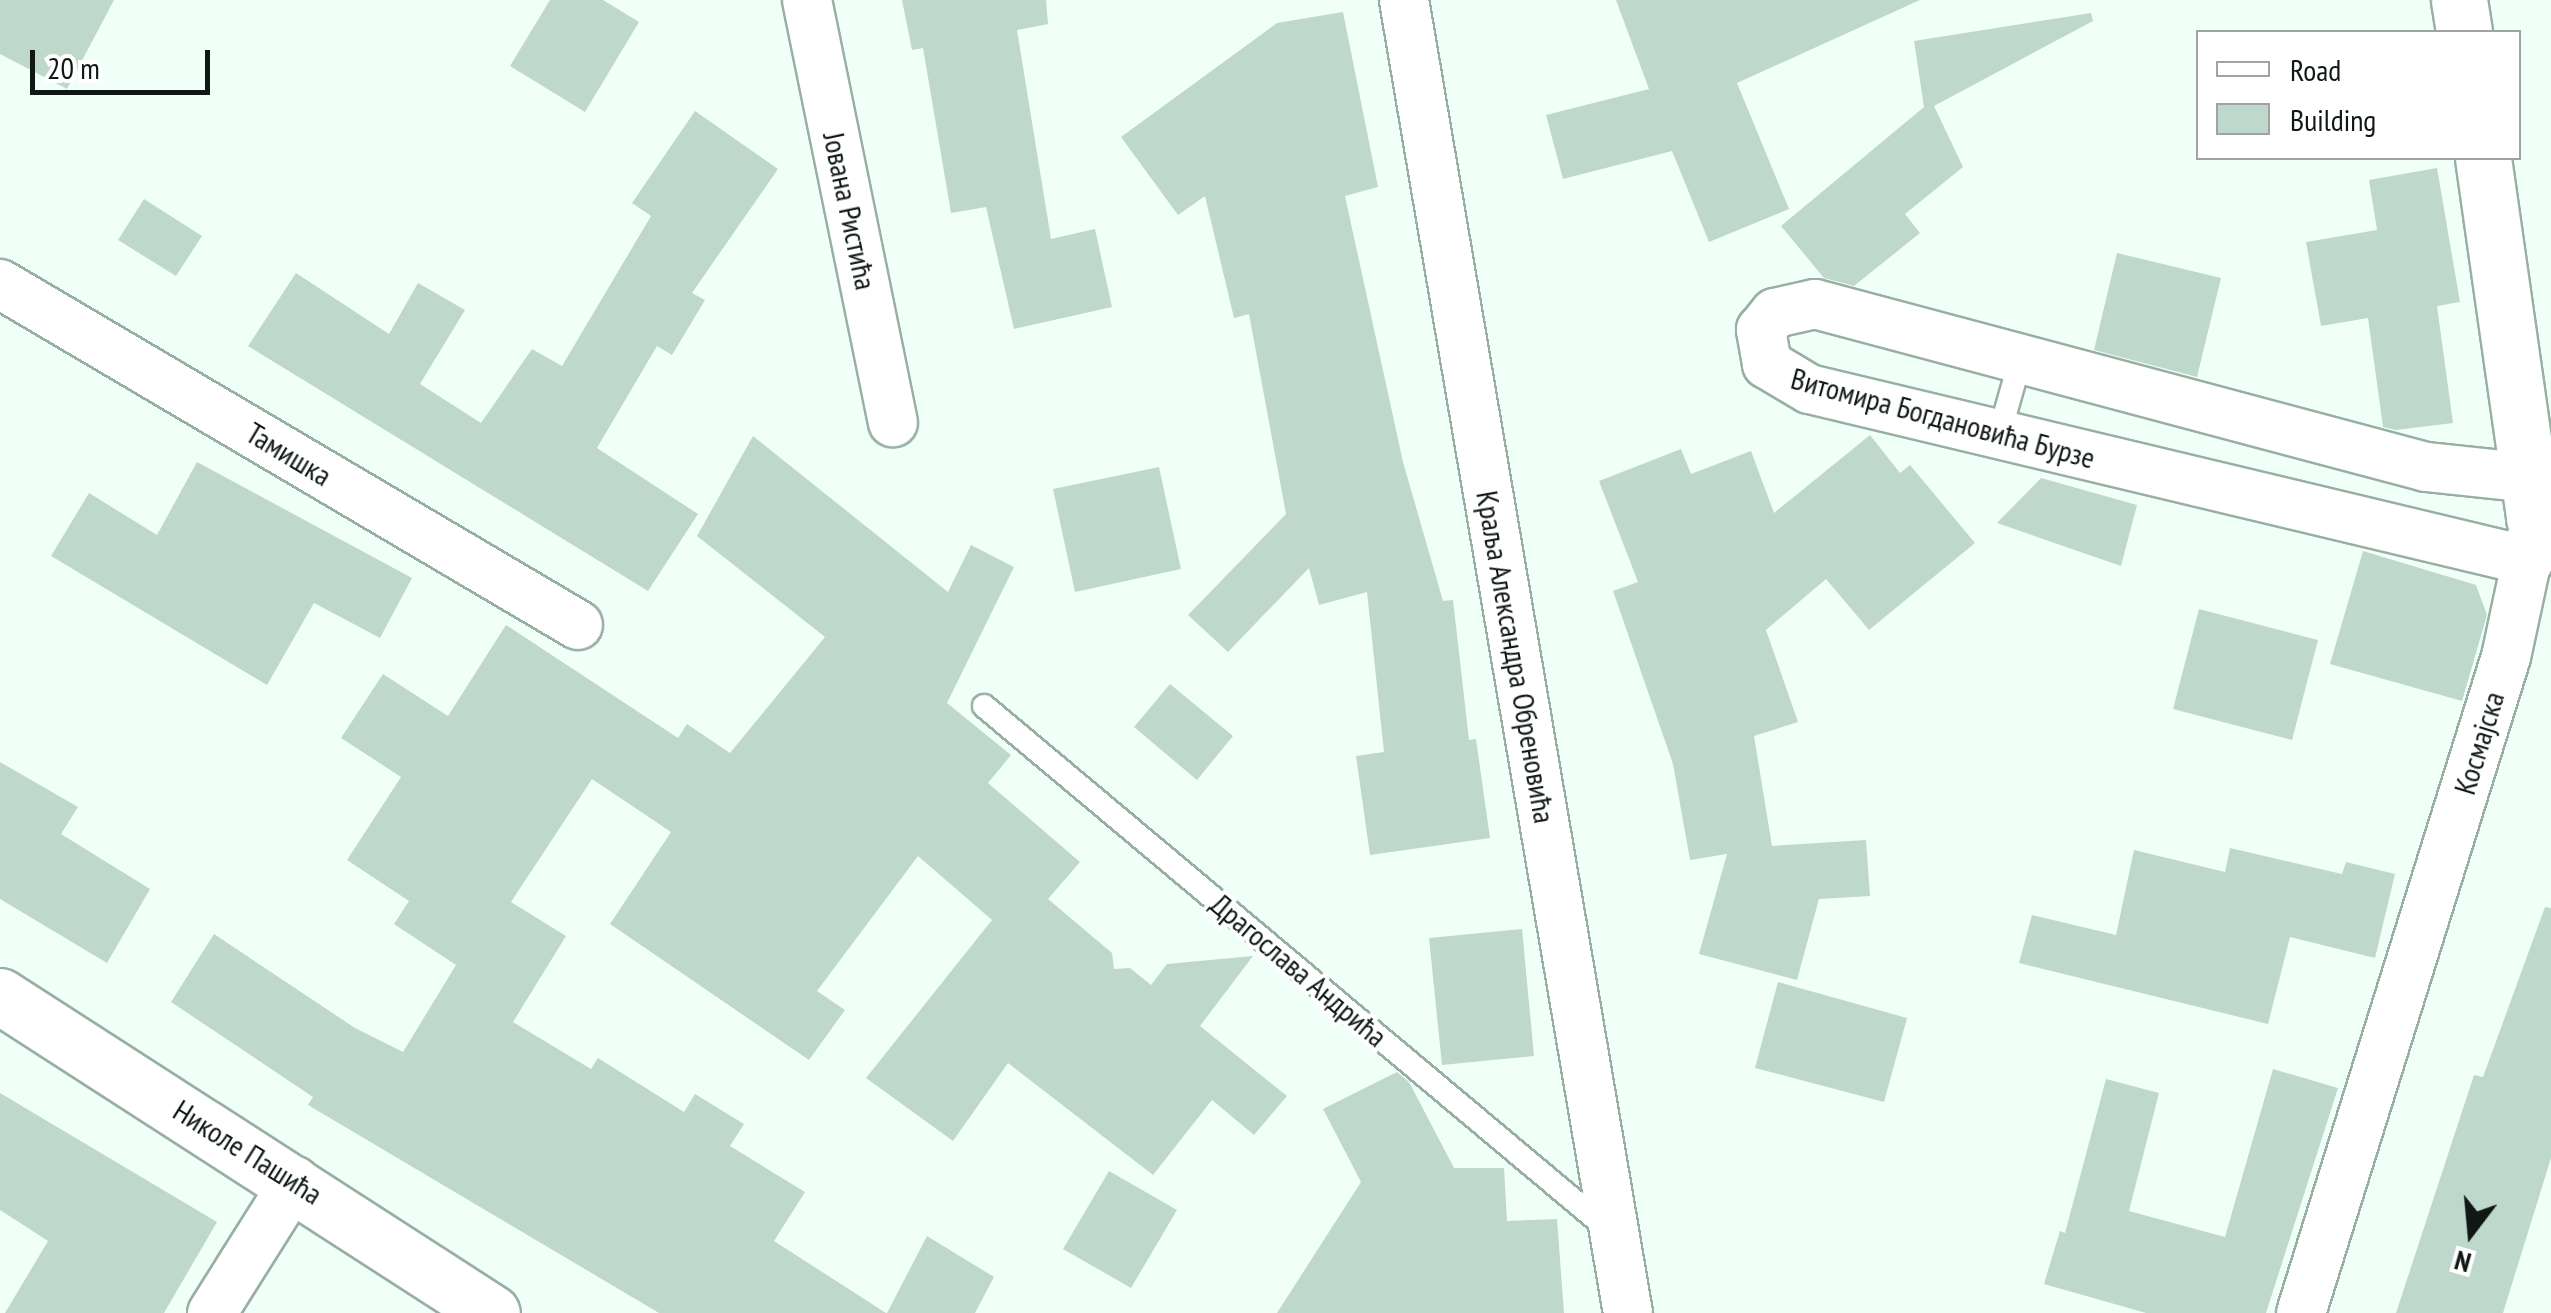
<!DOCTYPE html>
<html>
<head>
<meta charset="utf-8">
<style>
	body { margin:0 }
	#map { position:relative; width:2551px; height:1313px; overflow:hidden; background:#f0fff7; font-family:"PT Sans Narrow",sans-serif }
	div>[style] { position:absolute }
	.building>* { inset:0; background:#bfd8cc }
	.roads { filter:drop-shadow(2px 0 #98afa4) drop-shadow(-2px 0 #98afa4) drop-shadow(0 2px #98afa4) drop-shadow(0 -2px #98afa4) }
	.lane>* { height:22px; margin:-11px; padding:0 11px; transform-origin:11px; border-radius:11px; background:#fff }
	.street>* { height:48px; margin:-24px; padding:0 24px; transform-origin:24px; border-radius:24px; background:#fff }
	.secondary>* { height:55px; margin:-27.5px; padding:0 27.5px; transform-origin:27.5px; border-radius:27.5px; background:#fff }
	span { translate:-50% -50%; white-space:nowrap; text-align:center; line-height:1.15; -webkit-text-stroke:8px #fff; paint-order:stroke }
	.street-label { font-size:30px; color:#0f1814 }
	.legend { position:absolute; left:2196px; top:30px; width:325px; height:130px; box-sizing:border-box; background:#fff; border:2px solid #9fa3a1; margin:0; padding:12px 18px; list-style:none; font-size:30px; color:#0f1814 }
	.legend li { display:flex; align-items:center; gap:20px; height:50px }
	.legend b { width:50px; border:2px solid #9fa3a1 }
	.north { position:absolute; left:2421px; top:1183px; width:100px; height:100px; -webkit-text-stroke:8px #fff; paint-order:stroke; rotate:196deg; font-size:28px; font-weight:700; line-height:40px; text-align:center; color:#0f1814 }
	.north::after { content:''; display:block; margin:auto; width:35px; height:45px; background:#0f1814; clip-path:polygon(50% 0,100% 100%,50% 72%,0 100%) }
	.scale { position:absolute; left:30px; top:50px; width:180px; height:45px; box-sizing:border-box; border:5px solid #0f1814; border-top:0; padding-left:12px; font-size:30px; line-height:35px; white-space:nowrap; color:#0f1814; -webkit-text-stroke:8px #fff; paint-order:stroke }
</style>
</head>
<body>
<div id="map">
	<div class="building">
		<div style="clip-path:polygon(0 0,114px 0,67px 89px,0 54px)"></div>
		<div style="clip-path:polygon(550px 0,603px 0,639px 22px,585px 112px,510px 66px)"></div>
		<div style="clip-path:polygon(902px 0,1046px 0,1048px 24px,1017px 30px,1051px 239px,1095px 229px,1112px 307px,1014px 329px,986px 207px,951px 213px,923px 48px,912px 50px)"></div>
		<div style="clip-path:polygon(1616px 0,1920px 0,1737px 83px,1789px 209px,1709px 242px,1672px 151px,1563px 179px,1546px 115px,1649px 89px)"></div>
		<div style="clip-path:polygon(1343px 12px,1378px 187px,1345px 196px,1403px 462px,1443px 601px,1453px 600px,1469px 740px,1476px 739px,1490px 838px,1370px 855px,1356px 756px,1384px 752px,1367px 592px,1319px 605px,1309px 568px,1228px 652px,1188px 615px,1286px 514px,1249px 314px,1234px 318px,1205px 196px,1178px 215px,1121px 137px,1277px 23px)"></div>
		<div style="clip-path:polygon(2091px 13px,2093px 21px,1934px 106px,1963px 167px,1905px 214px,1920px 233px,1854px 286px,1824px 278px,1781px 226px,1924px 107px,1914px 41px)"></div>
		<div style="clip-path:polygon(695px 111px,778px 169px,692px 293px,705px 300px,672px 355px,657px 346px,597px 448px,698px 514px,648px 591px,248px 346px,296px 273px,389px 334px,418px 283px,465px 310px,420px 384px,481px 423px,532px 349px,562px 366px,651px 216px,632px 203px)"></div>
		<div style="clip-path:polygon(2437px 168px,2460px 302px,2437px 306px,2453px 423px,2396px 430px,2383px 427px,2368px 318px,2321px 326px,2306px 242px,2377px 230px,2369px 180px)"></div>
		<div style="clip-path:polygon(144px 199px,202px 236px,176px 276px,118px 240px)"></div>
		<div style="clip-path:polygon(2117px 253px,2221px 278px,2197px 377px,2094px 350px)"></div>
		<div style="clip-path:polygon(1870px 435px,1900px 473px,1910px 465px,1975px 543px,1869px 630px,1826px 579px,1766px 630px,1798px 722px,1754px 736px,1772px 846px,1866px 840px,1870px 896px,1819px 899px,1797px 980px,1699px 954px,1727px 854px,1690px 860px,1673px 764px,1613px 591px,1638px 582px,1599px 481px,1681px 449px,1691px 474px,1751px 451px,1774px 513px)"></div>
		<div style="clip-path:polygon(753px 436px,948px 592px,971px 545px,1014px 567px,947px 703px,1011px 755px,988px 783px,1080px 862px,1048px 899px,1112px 953px,1114px 969px,1130px 968px,1151px 985px,1167px 964px,1253px 956px,1200px 1026px,1287px 1096px,1254px 1135px,1212px 1100px,1153px 1175px,1008px 1063px,953px 1141px,866px 1078px,992px 920px,918px 856px,817px 991px,845px 1010px,809px 1060px,610px 924px,671px 832px,592px 779px,511px 902px,566px 936px,513px 1022px,591px 1069px,598px 1058px,684px 1112px,695px 1094px,744px 1124px,730px 1146px,805px 1192px,774px 1241px,886px 1313px,659px 1313px,308px 1105px,313px 1097px,171px 1002px,214px 934px,355px 1028px,403px 1052px,456px 965px,394px 924px,409px 901px,347px 860px,401px 777px,341px 738px,383px 674px,448px 716px,506px 625px,678px 738px,687px 724px,730px 753px,825px 637px,697px 536px)"></div>
		<div style="clip-path:polygon(197px 462px,412px 578px,380px 638px,314px 603px,267px 685px,51px 556px,89px 493px,157px 535px)"></div>
		<div style="clip-path:polygon(1159px 467px,1181px 569px,1075px 592px,1053px 489px)"></div>
		<div style="clip-path:polygon(2041px 478px,2137px 505px,2121px 566px,1997px 523px)"></div>
		<div style="clip-path:polygon(2363px 551px,2476px 585px,2487px 615px,2462px 701px,2330px 664px)"></div>
		<div style="clip-path:polygon(2199px 609px,2318px 640px,2292px 740px,2173px 709px)"></div>
		<div style="clip-path:polygon(1170px 684px,1233px 736px,1197px 780px,1134px 727px)"></div>
		<div style="clip-path:polygon(0 762px,78px 807px,61px 834px,150px 889px,107px 963px,0 899px)"></div>
		<div style="clip-path:polygon(2230px 848px,2342px 874px,2346px 862px,2395px 874px,2375px 958px,2290px 937px,2268px 1024px,2019px 963px,2032px 915px,2116px 935px,2134px 850px,2225px 872px)"></div>
		<div style="clip-path:polygon(2545px 907px,2551px 908px,2551px 1158px,2503px 1313px,2396px 1313px,2474px 1075px,2483px 1077px)"></div>
		<div style="clip-path:polygon(1522px 929px,1534px 1056px,1442px 1065px,1429px 938px)"></div>
		<div style="clip-path:polygon(1778px 982px,1907px 1018px,1884px 1102px,1755px 1068px)"></div>
		<div style="clip-path:polygon(2273px 1069px,2338px 1088px,2266px 1313px,2146px 1313px,2044px 1284px,2060px 1231px,2065px 1233px,2106px 1079px,2159px 1093px,2129px 1211px,2225px 1237px)"></div>
		<div style="clip-path:polygon(1397px 1072px,1409px 1082px,1454px 1168px,1504px 1168px,1507px 1221px,1557px 1219px,1564px 1313px,1277px 1313px,1361px 1182px,1323px 1109px)"></div>
		<div style="clip-path:polygon(0 1093px,217px 1222px,164px 1313px,5px 1313px,48px 1241px,0 1210px)"></div>
		<div style="clip-path:polygon(1109px 1171px,1177px 1210px,1131px 1288px,1063px 1249px)"></div>
		<div style="clip-path:polygon(927px 1236px,994px 1277px,975px 1313px,887px 1313px)"></div>
	</div>
	<div class="roads">
		<div class="lane">
			<div style="left:1999px;top:435px;width:80px;rotate:-74.1deg"></div>
			<div style="left:984px;top:706px;width:814px;rotate:39.97deg"></div>
		</div>
		<div class="street">
			<div style="left:807px;top:0;width:431px;rotate:78.5deg"></div>
			<div style="left:1404px;top:0;width:1332px;rotate:80.32deg"></div>
			<div style="left:0;top:284px;width:671px;rotate:30.54deg"></div>
			<div style="left:2529px;top:561px;width:740px;rotate:-166.56deg"></div>
			<div style="left:1809px;top:389px;width:49px;rotate:-149.2deg"></div>
			<div style="left:1767px;top:364px;width:35px;rotate:-100deg"></div>
			<div style="left:1761px;top:330px;width:22px;rotate:-51deg"></div>
			<div style="left:1775px;top:313px;width:41px;rotate:-12.7deg"></div>
			<div style="left:1815px;top:304px;width:632px;rotate:14.94deg"></div>
			<div style="left:2426px;top:467px;width:106px;rotate:6deg"></div>
			<div style="left:212px;top:1313px;width:156px;rotate:-57.8deg"></div>
			<div style="left:2301px;top:1313px;width:687px;rotate:-72.65deg"></div>
			<div style="left:2506px;top:657px;width:129px;rotate:-77.9deg"></div>
		</div>
		<div class="secondary">
			<div style="left:2459px;top:0;width:32px;rotate:81deg"></div>
			<div style="left:2483px;top:158px;width:364px;rotate:81.9deg"></div>
			<div style="left:2534px;top:518px;width:18px;rotate:22deg"></div>
			<div style="left:0;top:996px;width:585px;rotate:32.79deg"></div>
		</div>
	</div>
	<div class="street-label">
		<span style="left:850px;top:211px;rotate:78deg">Јована Ристића</span>
		<span style="left:1943px;top:418px;rotate:15deg">Витомира Богдановића Бурзе</span>
		<span style="left:289px;top:454px;rotate:31deg">Тамишка</span>
		<span style="left:1516px;top:657px;rotate:80deg">Краља Александра Обреновића</span>
		<span style="left:2479px;top:743px;rotate:-73deg">Космајска</span>
		<span style="left:1299px;top:970px;rotate:40deg">Драгослава Андрића</span>
		<span style="left:248px;top:1152px;rotate:32deg">Николе Пашића</span>
	</div>
	<ul class="legend">
	<li><b style="height:12px;background:#fff"></b>Road</li>
	<li><b style="height:28px;background:#bfd8cc"></b>Building</li>
	</ul>
	<div class="north">N</div>
	<div class="scale">20 m</div>
</div>
</body>
</html>
